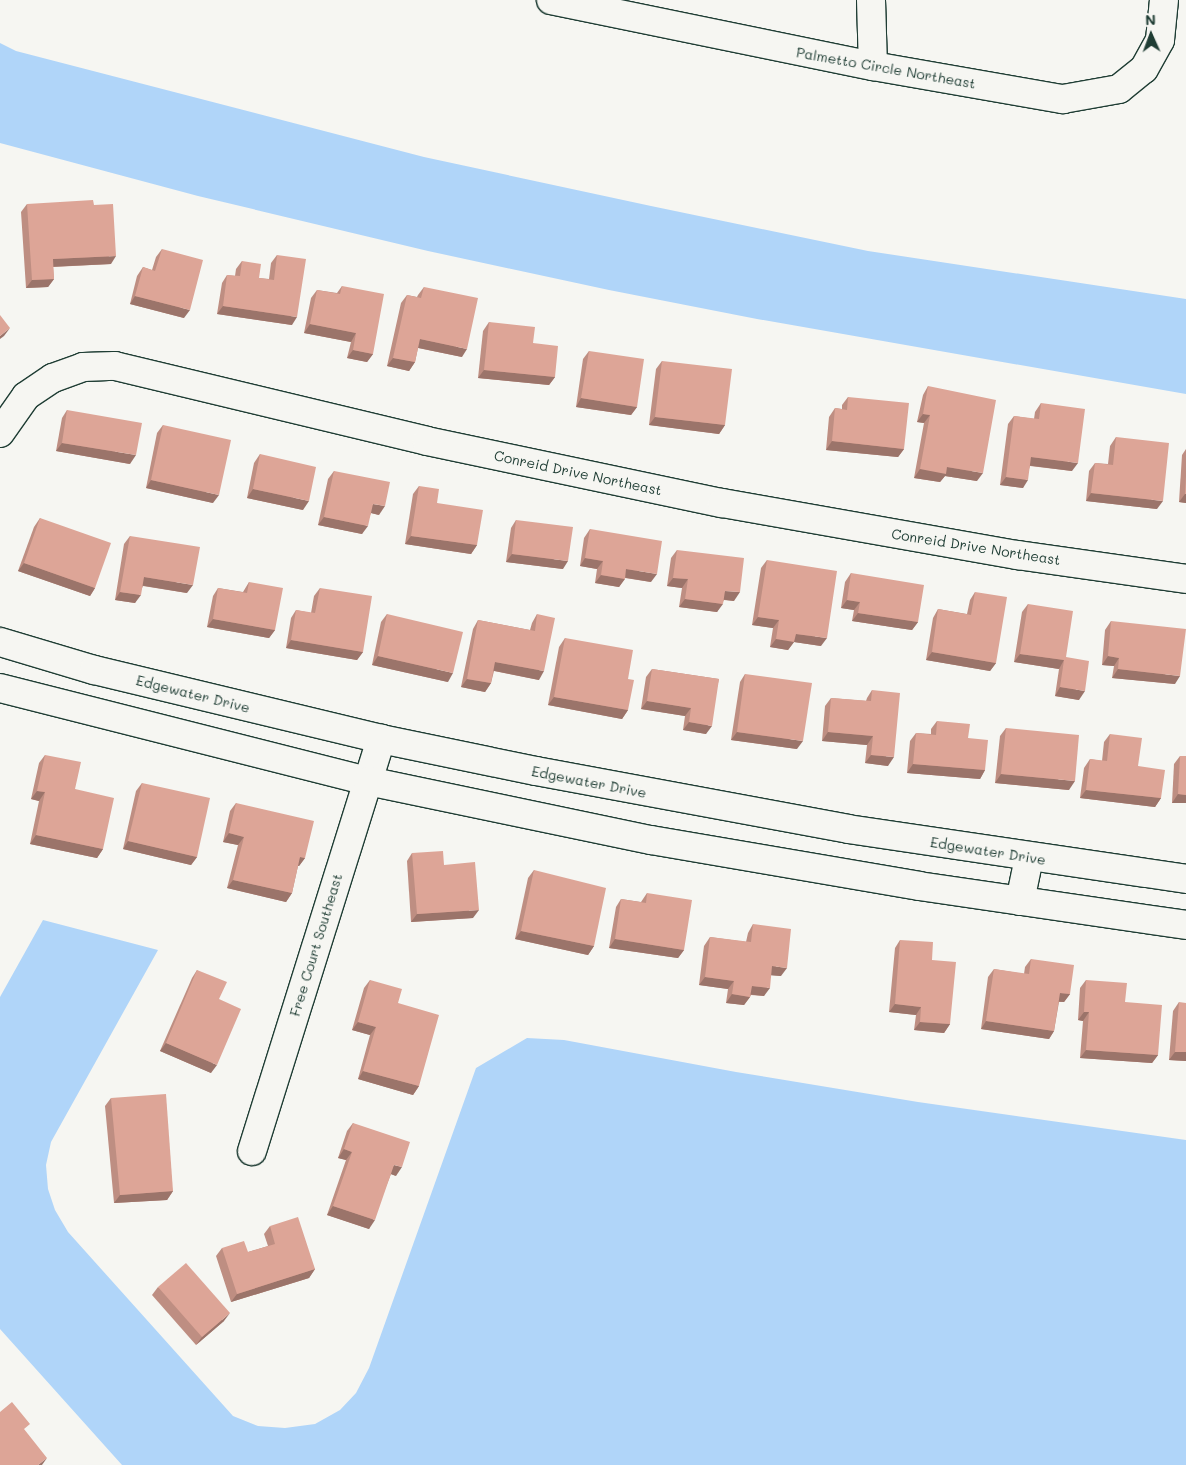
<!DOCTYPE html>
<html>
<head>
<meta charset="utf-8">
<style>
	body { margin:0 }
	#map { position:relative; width:1186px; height:1465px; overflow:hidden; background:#f6f6f2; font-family:Mali,sans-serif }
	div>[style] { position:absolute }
	.water>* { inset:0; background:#b0d5f9 }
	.roads { filter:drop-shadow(1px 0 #1f3d34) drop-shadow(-1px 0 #1f3d34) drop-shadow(0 1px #1f3d34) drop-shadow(0 -1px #1f3d34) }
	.minor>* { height:28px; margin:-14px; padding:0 14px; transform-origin:14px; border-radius:14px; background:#f6f6f2 }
	.tertiary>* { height:28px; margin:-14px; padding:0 14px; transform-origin:14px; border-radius:14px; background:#f6f6f2 }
	.wall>* { inset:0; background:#be8e82 }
	.shaded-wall>* { inset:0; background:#9b746a }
	.building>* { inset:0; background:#dda597 }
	span { translate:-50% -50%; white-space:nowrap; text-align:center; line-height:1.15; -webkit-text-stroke:4.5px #f6f6f2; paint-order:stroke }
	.street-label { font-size:14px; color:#1f3d34 }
	.north { position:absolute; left:1126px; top:10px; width:50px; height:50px; -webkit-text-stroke:4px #f6f6f2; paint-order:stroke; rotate:358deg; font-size:14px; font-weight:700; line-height:20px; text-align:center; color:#1f3d34 }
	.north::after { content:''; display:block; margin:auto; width:18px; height:22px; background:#1f3d34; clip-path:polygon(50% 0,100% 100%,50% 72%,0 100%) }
</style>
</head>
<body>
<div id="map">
	<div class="water">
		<div style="clip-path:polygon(0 43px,16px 51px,424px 157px,651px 206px,868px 251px,1186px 299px,1186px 394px,757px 319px,609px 290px,428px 251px,198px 196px,0 143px)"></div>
		<div style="clip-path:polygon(43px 920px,158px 950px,51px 1142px,46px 1165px,48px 1189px,55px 1210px,68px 1232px,233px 1416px,258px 1426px,285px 1428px,315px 1424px,340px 1410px,356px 1393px,369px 1368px,476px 1068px,527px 1038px,564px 1040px,736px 1072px,918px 1102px,1186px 1140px,1186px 1465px,122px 1465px,0 1329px,0 997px)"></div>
	</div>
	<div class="roads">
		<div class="minor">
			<div style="left:551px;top:0;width:329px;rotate:11.6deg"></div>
			<div style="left:873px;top:66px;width:193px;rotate:9.9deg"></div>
			<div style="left:1063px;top:99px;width:57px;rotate:-10.1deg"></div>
			<div style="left:1119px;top:89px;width:32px;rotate:-39deg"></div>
			<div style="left:1144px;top:69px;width:33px;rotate:-61deg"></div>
			<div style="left:1160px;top:40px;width:40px;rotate:-84.3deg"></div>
			<div style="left:871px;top:0;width:66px;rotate:88.3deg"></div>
			<div style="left:0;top:433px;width:45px;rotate:-54.9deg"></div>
			<div style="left:26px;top:396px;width:32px;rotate:-34deg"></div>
			<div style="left:53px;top:378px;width:32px;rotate:-20deg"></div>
			<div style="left:83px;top:367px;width:32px;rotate:-2deg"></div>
			<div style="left:115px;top:366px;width:321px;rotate:13.5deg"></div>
			<div style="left:427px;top:441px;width:301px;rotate:11.9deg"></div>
			<div style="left:722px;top:503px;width:301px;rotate:10deg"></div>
			<div style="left:1018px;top:555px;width:170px;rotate:8.1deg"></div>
			<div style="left:252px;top:1151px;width:432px;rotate:-72.6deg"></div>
		</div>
		<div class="tertiary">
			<div style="left:0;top:642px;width:98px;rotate:16.6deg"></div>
			<div style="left:94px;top:670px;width:295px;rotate:13.5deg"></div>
			<div style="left:381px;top:739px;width:158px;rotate:11.7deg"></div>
			<div style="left:536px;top:771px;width:317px;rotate:10.5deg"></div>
			<div style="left:848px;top:829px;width:342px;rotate:8.4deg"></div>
			<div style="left:0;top:688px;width:380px;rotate:14.2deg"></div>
			<div style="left:368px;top:781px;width:289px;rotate:11.8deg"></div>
			<div style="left:651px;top:840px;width:272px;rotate:9.7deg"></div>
			<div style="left:919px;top:886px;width:270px;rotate:8.3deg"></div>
			<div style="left:1020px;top:901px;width:44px;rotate:-78.2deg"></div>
		</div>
	</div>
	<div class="wall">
		<div style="clip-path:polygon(27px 204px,94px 205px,111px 264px,53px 267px,54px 279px,48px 287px,26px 288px,21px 212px)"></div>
		<div style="clip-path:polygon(162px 249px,184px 318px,130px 304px,137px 276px,143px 267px,152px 270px,156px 257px)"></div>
		<div style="clip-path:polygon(277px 255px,292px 325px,217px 314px,222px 283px,227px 275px,235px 276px,236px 269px,242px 261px,259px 278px,269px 279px,271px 263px)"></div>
		<div style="clip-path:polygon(342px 286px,373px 354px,367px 362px,347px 358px,351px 342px,304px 333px,311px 298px,317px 290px,337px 293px)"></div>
		<div style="clip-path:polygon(424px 287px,462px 357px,418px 348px,415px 362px,409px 371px,387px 366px,401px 303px,407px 295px,417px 297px,418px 295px)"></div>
		<div style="clip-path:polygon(489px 322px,533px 343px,555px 377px,549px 385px,478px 378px,483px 331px)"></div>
		<div style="clip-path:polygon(589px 351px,637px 407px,631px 415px,576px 407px,583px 359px)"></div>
		<div style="clip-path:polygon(662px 361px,725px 425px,719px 434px,649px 425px,656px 369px)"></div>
		<div style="clip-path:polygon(928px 386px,977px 481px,945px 476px,940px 482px,914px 478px,924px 423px,917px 422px,923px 395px)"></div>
		<div style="clip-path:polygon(848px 397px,904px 449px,898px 457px,826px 450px,829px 417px,835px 408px,842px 409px,842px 405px)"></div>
		<div style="clip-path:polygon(1041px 403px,1072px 471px,1030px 466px,1023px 488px,1000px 485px,1008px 424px,1014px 416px,1034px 419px,1035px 412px)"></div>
		<div style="clip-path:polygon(67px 410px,130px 464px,56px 451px,62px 418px)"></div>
		<div style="clip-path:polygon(163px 425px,213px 503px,146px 488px,157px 433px)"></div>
		<div style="clip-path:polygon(1116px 437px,1157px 509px,1086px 501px,1089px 471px,1095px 463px,1108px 464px,1110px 446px)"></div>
		<div style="clip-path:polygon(1186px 449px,1186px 503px,1179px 502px,1182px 455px)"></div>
		<div style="clip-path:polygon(260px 454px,303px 510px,247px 498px,254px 463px)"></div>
		<div style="clip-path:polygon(334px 471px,379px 515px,371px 513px,362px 534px,318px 525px,328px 479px)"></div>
		<div style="clip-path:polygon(419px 486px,437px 503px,477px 545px,471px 554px,405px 544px,413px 494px)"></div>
		<div style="clip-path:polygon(40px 518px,95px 588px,90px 596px,18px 571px,34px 527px)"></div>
		<div style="clip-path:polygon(516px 520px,563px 569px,506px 562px,511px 528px)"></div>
		<div style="clip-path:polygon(590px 529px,651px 582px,625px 578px,619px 587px,595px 583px,597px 569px,580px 566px,584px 538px)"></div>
		<div style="clip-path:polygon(130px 536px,187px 593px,143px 586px,135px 603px,115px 600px,124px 544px)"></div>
		<div style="clip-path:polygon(677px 550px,734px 601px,724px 600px,717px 612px,679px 607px,682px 588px,667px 586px,671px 558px)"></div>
		<div style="clip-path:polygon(767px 560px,821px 646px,794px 642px,788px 650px,770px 647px,773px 628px,752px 625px,761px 568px)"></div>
		<div style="clip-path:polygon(851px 573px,918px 622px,912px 630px,852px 621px,854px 610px,841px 608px,845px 582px)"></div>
		<div style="clip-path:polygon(249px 582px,275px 630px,269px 638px,207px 627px,213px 596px,218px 588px,243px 592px)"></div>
		<div style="clip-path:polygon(320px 588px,363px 652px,357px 660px,286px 648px,291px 618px,296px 610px,311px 613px,314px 596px)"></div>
		<div style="clip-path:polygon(975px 592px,996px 663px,990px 671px,926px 660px,933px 618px,938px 609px,967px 614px,970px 600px)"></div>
		<div style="clip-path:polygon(1028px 604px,1066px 657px,1079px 700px,1055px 696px,1059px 669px,1014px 662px,1022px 612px)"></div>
		<div style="clip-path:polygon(387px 614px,448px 682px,372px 665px,381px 622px)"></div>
		<div style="clip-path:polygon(537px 614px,539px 680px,494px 671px,491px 683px,485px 692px,461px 687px,473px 629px,478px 620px,530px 630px,532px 623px)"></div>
		<div style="clip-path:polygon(1111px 621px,1175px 684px,1112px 678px,1114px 666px,1102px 665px,1105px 630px)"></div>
		<div style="clip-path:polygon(565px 638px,628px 679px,628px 710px,622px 719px,548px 705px,559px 647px)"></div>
		<div style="clip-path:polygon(652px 669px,719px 679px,706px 734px,683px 730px,685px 716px,641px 709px,646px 677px)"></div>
		<div style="clip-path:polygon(745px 674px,797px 749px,731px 740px,740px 682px)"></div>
		<div style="clip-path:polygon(872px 690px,888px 766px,865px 763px,867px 745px,822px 741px,825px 706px,831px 698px,866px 701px,867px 698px)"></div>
		<div style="clip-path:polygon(937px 721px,968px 738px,985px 770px,980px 779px,907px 773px,910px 741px,916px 733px,931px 734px,931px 729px)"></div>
		<div style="clip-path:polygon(1006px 728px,1069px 790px,995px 783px,1000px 736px)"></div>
		<div style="clip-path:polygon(1110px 734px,1138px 766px,1161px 798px,1155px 807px,1080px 798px,1084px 768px,1090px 759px,1102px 761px,1104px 742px)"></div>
		<div style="clip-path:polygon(45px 755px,75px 789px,103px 849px,97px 858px,30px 844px,39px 801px,31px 799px,39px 763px)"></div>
		<div style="clip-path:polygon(1180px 756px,1186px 756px,1186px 803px,1172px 803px,1174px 764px)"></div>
		<div style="clip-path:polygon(142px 783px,197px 857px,191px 865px,123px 849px,136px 791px)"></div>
		<div style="clip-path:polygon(236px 803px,305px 858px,299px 866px,298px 866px,292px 893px,286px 902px,227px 888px,238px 845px,223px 842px,230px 811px)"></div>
		<div style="clip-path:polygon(412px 853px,444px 865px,473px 918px,411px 922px,407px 861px)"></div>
		<div style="clip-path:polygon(534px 870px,594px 946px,588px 955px,515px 939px,528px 878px)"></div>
		<div style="clip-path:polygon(647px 893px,684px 950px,678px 958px,609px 948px,616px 907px,621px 899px,641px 902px)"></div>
		<div style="clip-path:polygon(753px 924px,781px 976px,771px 975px,764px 996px,751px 995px,750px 997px,744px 1005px,726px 1003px,728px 989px,699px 985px,704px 946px,710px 937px,746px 942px,748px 933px)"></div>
		<div style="clip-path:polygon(900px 940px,932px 960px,950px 1024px,944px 1033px,914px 1030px,916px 1015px,889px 1012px,895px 948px)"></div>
		<div style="clip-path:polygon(1031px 959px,1070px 994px,1064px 1002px,1059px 1002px,1054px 1031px,1049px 1039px,981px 1029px,988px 977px,994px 969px,1024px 974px,1025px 967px)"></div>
		<div style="clip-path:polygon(197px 970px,219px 999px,211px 1073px,160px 1051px,192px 978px)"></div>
		<div style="clip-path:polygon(370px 980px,398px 1003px,419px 1086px,413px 1095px,358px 1079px,370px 1035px,352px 1030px,364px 988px)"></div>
		<div style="clip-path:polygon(1086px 980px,1125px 1002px,1158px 1055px,1152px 1063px,1080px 1058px,1083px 1021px,1078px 1020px,1080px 988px)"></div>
		<div style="clip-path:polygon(1179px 1002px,1186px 1061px,1169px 1060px,1173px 1011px)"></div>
		<div style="clip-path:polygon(111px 1098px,173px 1191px,167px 1200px,114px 1203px,105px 1106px)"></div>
		<div style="clip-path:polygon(353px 1123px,396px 1176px,391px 1174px,369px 1229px,327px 1215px,346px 1160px,338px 1158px,347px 1131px)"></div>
		<div style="clip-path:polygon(270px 1226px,315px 1269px,309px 1278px,231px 1302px,216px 1256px,222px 1248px,248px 1252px,268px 1246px,264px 1234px)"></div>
		<div style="clip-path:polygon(158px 1287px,224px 1321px,196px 1345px,152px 1295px)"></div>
	</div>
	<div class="shaded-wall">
		<div style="clip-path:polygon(116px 256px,111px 264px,47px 267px,53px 259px)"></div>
		<div style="clip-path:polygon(54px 279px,48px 287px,26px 288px,32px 280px)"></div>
		<div style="clip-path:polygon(135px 296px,190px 310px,184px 318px,130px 304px)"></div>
		<div style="clip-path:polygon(223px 306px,297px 317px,292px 325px,217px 314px)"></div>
		<div style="clip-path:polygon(310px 324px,356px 333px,351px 342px,304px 333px)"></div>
		<div style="clip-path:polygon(10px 328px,4px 336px,0 339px,0 336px)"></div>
		<div style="clip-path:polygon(420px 339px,467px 349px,462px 357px,414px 347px)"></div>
		<div style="clip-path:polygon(353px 350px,373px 354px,367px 362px,347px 358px)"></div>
		<div style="clip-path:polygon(393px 358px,415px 362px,409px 371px,387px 366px)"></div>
		<div style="clip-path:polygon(484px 370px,555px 377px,549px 385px,478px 378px)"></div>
		<div style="clip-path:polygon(581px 398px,637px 407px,631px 415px,576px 407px)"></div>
		<div style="clip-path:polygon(923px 414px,930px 415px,924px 423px,917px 422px)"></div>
		<div style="clip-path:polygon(655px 417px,725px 425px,719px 434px,649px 425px)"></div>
		<div style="clip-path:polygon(832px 441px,904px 449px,898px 457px,826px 450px)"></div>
		<div style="clip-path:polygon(62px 443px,136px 455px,130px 464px,56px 451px)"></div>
		<div style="clip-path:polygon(1031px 457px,1078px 463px,1072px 471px,1025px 465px)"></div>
		<div style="clip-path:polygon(947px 467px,983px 473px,977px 481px,945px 476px,940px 482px,914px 478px,920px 469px)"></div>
		<div style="clip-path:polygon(1006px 477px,1028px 480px,1023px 488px,1000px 485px)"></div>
		<div style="clip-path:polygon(151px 480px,219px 495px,213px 503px,146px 488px)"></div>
		<div style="clip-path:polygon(253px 489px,309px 501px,303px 510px,247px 498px)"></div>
		<div style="clip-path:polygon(1091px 493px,1163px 501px,1157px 509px,1086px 501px)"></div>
		<div style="clip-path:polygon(1185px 494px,1186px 494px,1186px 503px,1179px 502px)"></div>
		<div style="clip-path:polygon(373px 504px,385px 506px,379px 515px,367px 512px)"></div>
		<div style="clip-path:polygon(324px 517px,368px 526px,362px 534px,318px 525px)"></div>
		<div style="clip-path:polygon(411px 536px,477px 545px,471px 554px,405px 544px)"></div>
		<div style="clip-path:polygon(512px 554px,568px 561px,563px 569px,506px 562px)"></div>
		<div style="clip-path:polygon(585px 558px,603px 561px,597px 569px,580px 566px)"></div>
		<div style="clip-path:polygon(24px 563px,95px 588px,90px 596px,18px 571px)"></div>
		<div style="clip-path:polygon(626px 569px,657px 574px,651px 582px,621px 577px)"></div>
		<div style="clip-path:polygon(601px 575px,625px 579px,619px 587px,595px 583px)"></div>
		<div style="clip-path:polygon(144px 577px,193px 585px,187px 593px,139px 585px)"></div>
		<div style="clip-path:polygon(673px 578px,688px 579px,682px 588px,667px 586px)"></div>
		<div style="clip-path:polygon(725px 591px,740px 592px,734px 601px,719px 599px)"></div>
		<div style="clip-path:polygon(120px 592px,141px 595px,135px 603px,115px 600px)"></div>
		<div style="clip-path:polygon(685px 599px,723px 604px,717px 612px,679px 607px)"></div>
		<div style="clip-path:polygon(847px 600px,860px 602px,854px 610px,841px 608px)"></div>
		<div style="clip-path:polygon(858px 613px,918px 622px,912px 630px,852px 621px)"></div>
		<div style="clip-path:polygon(758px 617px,779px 620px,773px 628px,752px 625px)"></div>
		<div style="clip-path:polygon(213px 619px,275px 630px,269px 638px,207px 627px)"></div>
		<div style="clip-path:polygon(796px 634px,827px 638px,821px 646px,794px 642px,788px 650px,770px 647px,776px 639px)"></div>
		<div style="clip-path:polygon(291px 640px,363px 652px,357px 660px,286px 648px)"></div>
		<div style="clip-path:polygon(932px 652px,996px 663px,990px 671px,926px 660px)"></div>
		<div style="clip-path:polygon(1020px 654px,1064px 660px,1059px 669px,1014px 662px)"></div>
		<div style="clip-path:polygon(378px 656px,453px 673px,448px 682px,372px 665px)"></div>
		<div style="clip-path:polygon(1108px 656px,1119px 658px,1114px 666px,1102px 665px)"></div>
		<div style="clip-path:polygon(495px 662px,544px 671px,539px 680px,490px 670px)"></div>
		<div style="clip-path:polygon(1118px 669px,1180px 676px,1175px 684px,1112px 678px)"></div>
		<div style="clip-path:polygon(467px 679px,491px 683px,485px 692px,461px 687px)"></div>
		<div style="clip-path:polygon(1060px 687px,1085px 691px,1079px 700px,1055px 696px)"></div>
		<div style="clip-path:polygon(554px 697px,628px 710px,622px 719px,548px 705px)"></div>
		<div style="clip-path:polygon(647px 701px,691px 708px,685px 716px,641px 709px)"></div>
		<div style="clip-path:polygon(689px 722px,712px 726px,706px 734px,683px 730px)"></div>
		<div style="clip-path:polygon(737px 732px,803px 741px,797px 749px,731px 740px)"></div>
		<div style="clip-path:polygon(828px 732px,873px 736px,867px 745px,822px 741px)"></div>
		<div style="clip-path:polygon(871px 755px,894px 757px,888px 766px,865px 763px)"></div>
		<div style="clip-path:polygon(913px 764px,985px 770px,980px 779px,907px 773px)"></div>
		<div style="clip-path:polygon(1001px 774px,1075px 781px,1069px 790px,995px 783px)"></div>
		<div style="clip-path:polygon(1086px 790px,1161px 798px,1155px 807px,1080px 798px)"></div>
		<div style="clip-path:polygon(37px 791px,45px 792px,39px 801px,31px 799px)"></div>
		<div style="clip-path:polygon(1178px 794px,1186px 795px,1186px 803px,1172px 803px)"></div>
		<div style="clip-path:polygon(229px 833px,244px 837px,238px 845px,223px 842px)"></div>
		<div style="clip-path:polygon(36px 835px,103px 849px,97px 858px,30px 844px)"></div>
		<div style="clip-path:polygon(128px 841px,197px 857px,191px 865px,123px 849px)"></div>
		<div style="clip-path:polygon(300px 857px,305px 858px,299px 866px,294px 865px)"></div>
		<div style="clip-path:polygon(233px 880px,292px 893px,286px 902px,227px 888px)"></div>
		<div style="clip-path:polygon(479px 910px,473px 918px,411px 922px,417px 914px)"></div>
		<div style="clip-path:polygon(521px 931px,594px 946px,588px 955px,515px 939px)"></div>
		<div style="clip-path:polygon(615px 939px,684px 950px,678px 958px,609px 948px)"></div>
		<div style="clip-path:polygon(772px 966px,787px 968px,781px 976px,767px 975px)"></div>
		<div style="clip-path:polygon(705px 977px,734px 981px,728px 989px,699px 985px)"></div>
		<div style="clip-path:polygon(752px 986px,770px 988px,764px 996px,746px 994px)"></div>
		<div style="clip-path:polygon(1060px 993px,1070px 994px,1064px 1002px,1054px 1001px)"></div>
		<div style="clip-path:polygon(732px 994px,750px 997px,744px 1005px,726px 1003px)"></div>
		<div style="clip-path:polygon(895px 1004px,921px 1007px,916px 1015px,889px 1012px)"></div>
		<div style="clip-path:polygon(1084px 1012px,1089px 1012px,1083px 1021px,1078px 1020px)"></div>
		<div style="clip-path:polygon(986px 1021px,1054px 1031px,1049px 1039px,981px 1029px)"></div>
		<div style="clip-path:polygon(358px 1022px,376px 1027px,370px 1035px,352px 1030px)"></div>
		<div style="clip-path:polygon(920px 1022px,950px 1024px,944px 1033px,914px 1030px)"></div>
		<div style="clip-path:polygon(166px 1043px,217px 1065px,211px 1073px,160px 1051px)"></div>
		<div style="clip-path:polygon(1086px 1050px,1158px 1055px,1152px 1063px,1080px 1058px)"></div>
		<div style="clip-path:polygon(1175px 1052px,1186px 1052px,1186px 1061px,1169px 1060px)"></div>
		<div style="clip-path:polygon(363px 1071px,419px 1086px,413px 1095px,358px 1079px)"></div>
		<div style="clip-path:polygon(344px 1149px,352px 1152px,346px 1160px,338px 1158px)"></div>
		<div style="clip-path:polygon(394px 1165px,402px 1167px,396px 1176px,388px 1173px)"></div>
		<div style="clip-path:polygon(173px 1191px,167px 1200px,114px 1203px,120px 1195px)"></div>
		<div style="clip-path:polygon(333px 1206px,375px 1220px,369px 1229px,327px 1215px)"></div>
		<div style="clip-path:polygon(315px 1269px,309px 1278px,231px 1302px,237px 1294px)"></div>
		<div style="clip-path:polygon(230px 1313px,224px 1321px,196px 1345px,202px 1337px)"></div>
		<div style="clip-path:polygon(47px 1458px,42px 1465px,38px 1465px)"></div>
	</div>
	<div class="building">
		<div style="clip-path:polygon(93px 200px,94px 205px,113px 204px,116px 256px,53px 259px,54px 279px,32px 280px,27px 204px)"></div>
		<div style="clip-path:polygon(162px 249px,203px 260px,190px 310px,135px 296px,143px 267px,155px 271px)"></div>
		<div style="clip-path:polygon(277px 255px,306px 259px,297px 317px,223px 306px,227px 275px,240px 276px,242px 261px,261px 264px,259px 278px,274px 280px)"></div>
		<div style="clip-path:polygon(342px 286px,384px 294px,373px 354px,353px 350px,356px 333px,310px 324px,317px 290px,340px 294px)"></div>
		<div style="clip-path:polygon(424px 287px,478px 298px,467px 349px,420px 339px,415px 362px,393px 358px,407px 295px,421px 298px)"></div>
		<div style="clip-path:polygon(0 315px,10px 328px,0 336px)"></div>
		<div style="clip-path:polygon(489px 322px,535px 327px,533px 343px,558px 346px,555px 377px,484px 370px)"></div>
		<div style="clip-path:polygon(589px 351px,644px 359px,637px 407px,581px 398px)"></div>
		<div style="clip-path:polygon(662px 361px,732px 369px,725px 425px,655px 417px)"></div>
		<div style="clip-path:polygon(928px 386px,996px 400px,983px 473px,947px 467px,946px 474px,920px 469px,930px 415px,923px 414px)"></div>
		<div style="clip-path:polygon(848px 397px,909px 403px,904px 449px,832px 441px,835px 408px,847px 410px)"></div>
		<div style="clip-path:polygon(1041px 403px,1085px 409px,1078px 463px,1031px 457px,1028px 480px,1006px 477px,1014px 416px,1039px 419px)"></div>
		<div style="clip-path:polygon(67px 410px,142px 423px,136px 455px,62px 443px)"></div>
		<div style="clip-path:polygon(163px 425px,231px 440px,219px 495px,151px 480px)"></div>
		<div style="clip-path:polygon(1116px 437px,1169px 443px,1163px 501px,1091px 493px,1095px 463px,1113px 465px)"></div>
		<div style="clip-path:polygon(260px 454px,316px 467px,309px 501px,253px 489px)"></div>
		<div style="clip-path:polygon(334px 471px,390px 482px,385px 506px,373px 504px,368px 526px,324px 517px)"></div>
		<div style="clip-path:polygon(1186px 476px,1186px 494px,1185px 494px)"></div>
		<div style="clip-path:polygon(419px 486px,439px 489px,437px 503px,483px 510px,477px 545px,411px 536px)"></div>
		<div style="clip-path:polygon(40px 518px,111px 543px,95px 588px,24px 563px)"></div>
		<div style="clip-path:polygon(516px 520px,573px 527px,568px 561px,512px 554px)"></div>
		<div style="clip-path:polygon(590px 529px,662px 541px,657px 574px,626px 569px,625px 579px,601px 575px,603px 561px,585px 558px)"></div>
		<div style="clip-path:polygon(130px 536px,200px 547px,193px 585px,144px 577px,141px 595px,120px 592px)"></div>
		<div style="clip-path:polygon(677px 550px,744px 558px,740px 592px,725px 591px,723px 604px,685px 599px,688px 579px,673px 578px)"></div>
		<div style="clip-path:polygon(767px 560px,837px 571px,827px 638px,796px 634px,794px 642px,776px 639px,779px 620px,758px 617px)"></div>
		<div style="clip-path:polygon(851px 573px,924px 585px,918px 622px,858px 613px,860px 602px,847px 600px)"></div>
		<div style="clip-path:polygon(249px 582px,283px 588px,275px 630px,213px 619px,218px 588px,247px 593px)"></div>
		<div style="clip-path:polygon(320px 588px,372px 596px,363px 652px,291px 640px,296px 610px,315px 613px)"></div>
		<div style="clip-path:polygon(975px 592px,1007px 597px,996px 663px,932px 652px,938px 609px,971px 615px)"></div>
		<div style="clip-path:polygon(1028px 604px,1073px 611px,1066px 657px,1089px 661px,1085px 691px,1060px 687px,1064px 660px,1020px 654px)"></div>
		<div style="clip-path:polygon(387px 614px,463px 632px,453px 673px,378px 656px)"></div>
		<div style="clip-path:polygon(537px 614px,555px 618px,544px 671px,495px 662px,491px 683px,467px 679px,478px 620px,535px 631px)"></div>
		<div style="clip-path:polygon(1111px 621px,1186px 629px,1180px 676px,1118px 669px,1119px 658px,1108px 656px)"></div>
		<div style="clip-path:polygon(565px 638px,633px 650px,628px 679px,634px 680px,628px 710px,554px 697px)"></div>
		<div style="clip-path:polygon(652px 669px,719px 679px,712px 726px,689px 722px,691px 708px,647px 701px)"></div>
		<div style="clip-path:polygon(745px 674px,812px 683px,803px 741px,737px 732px)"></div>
		<div style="clip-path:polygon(872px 690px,900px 693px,894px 757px,871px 755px,873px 736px,828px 732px,831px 698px,871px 701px)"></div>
		<div style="clip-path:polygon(937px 721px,970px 724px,968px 738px,988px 740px,985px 770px,913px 764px,916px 733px,936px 735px)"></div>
		<div style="clip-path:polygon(1006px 728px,1079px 735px,1075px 781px,1001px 774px)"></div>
		<div style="clip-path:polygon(1110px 734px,1142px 738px,1138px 766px,1165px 770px,1161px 798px,1086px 790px,1090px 759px,1107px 761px)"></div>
		<div style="clip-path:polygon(45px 755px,81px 762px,75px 789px,114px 798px,103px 849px,36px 835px,45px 792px,37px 791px)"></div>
		<div style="clip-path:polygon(1180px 756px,1186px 756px,1186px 795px,1178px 794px)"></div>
		<div style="clip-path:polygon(142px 783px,210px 798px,197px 857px,128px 841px)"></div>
		<div style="clip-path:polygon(236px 803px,314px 821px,305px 858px,300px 857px,292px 893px,233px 880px,244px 837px,229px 833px)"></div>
		<div style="clip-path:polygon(443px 851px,444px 865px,475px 862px,479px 910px,417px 914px,412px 853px)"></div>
		<div style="clip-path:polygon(534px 870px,606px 888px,594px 946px,521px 931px)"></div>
		<div style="clip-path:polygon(647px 893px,692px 900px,684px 950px,615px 939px,621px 899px,646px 903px)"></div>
		<div style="clip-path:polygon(753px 924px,791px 929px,787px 968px,772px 966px,770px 988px,752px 986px,750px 997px,732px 994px,734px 981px,705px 977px,710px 937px,751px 942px)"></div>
		<div style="clip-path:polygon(900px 940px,933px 942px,932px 960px,956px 962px,950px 1024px,920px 1022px,921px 1007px,895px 1004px)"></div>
		<div style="clip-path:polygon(1031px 959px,1074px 965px,1070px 994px,1060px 993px,1054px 1031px,986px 1021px,994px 969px,1029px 974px)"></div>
		<div style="clip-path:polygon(197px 970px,227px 982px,219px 999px,241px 1009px,217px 1065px,166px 1043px)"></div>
		<div style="clip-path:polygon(370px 980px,402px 989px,398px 1003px,439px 1015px,419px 1086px,363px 1071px,376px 1027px,358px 1022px)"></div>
		<div style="clip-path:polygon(1086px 980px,1127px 983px,1125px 1002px,1162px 1005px,1158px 1055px,1086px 1050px,1089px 1012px,1084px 1012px)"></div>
		<div style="clip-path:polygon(1179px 1002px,1186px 1003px,1186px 1052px,1175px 1052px)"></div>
		<div style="clip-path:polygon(166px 1094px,173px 1191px,120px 1195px,111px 1098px)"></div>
		<div style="clip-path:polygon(353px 1123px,410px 1142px,402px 1167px,394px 1165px,375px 1220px,333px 1206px,352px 1152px,344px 1149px)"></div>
		<div style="clip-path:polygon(298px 1217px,315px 1269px,237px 1294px,222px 1248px,244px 1241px,248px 1252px,275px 1244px,270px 1226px)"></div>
		<div style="clip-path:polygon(186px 1263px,230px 1313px,202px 1337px,158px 1287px)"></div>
		<div style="clip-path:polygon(12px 1402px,30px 1424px,24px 1429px,47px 1458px,38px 1465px,0 1465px,0 1412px)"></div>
	</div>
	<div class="street-label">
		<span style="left:886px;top:68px;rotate:10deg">Palmetto Circle Northeast</span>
		<span style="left:578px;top:473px;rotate:12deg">Conreid Drive Northeast</span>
		<span style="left:976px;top:547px;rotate:9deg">Conreid Drive Northeast</span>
		<span style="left:193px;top:694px;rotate:14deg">Edgewater Drive</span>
		<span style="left:589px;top:782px;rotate:11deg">Edgewater Drive</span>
		<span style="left:988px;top:851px;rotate:9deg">Edgewater Drive</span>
		<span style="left:316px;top:945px;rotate:-73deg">Free Court Southeast</span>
	</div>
	<div class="north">N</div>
</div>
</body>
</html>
